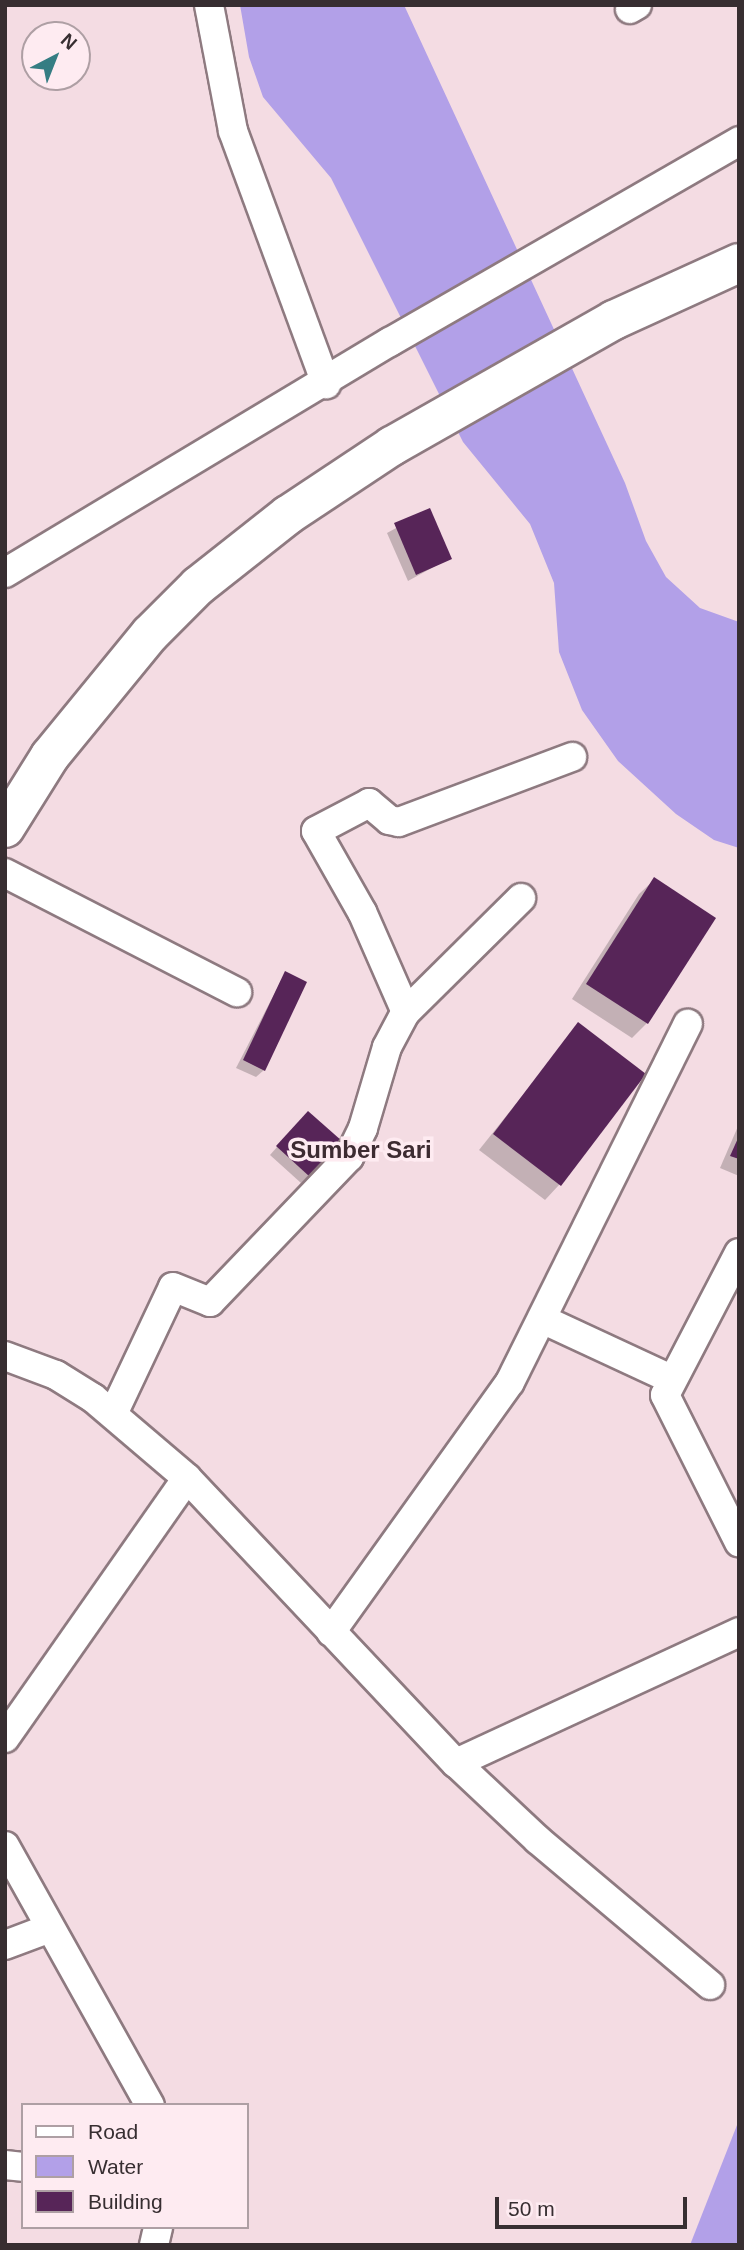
<!DOCTYPE html>
<html>
<head>
<meta charset="utf-8">
<style>
	body { margin:0 }
	#map { position:relative; width:744px; height:2250px; overflow:hidden; background:#f4dce3; font-family:Helvetica,sans-serif }
	div>[style] { position:absolute }
	.water>* { inset:0; background:#b2a0e8 }
	.shadow>* { inset:0; background:#0003 }
	.building>* { inset:0; background:#572558 }
	.roads { filter:drop-shadow(2px 0 #8e7a80) drop-shadow(-2px 0 #8e7a80) drop-shadow(0 2px #8e7a80) drop-shadow(0 -2px #8e7a80) }
	.street>* { height:28px; margin:-14px; padding:0 14px; transform-origin:14px; border-radius:14px; background:#fff }
	.highway>* { height:38px; margin:-19px; padding:0 19px; transform-origin:19px; border-radius:19px; background:#fff }
	span { translate:-50% -50%; white-space:nowrap; text-align:center; line-height:1.15; -webkit-text-stroke:7px #feebf1; paint-order:stroke }
	.quarter-label { font-size:24px; color:#3d2b31; font-weight:700 }
	.frame { position:absolute; inset:0; border:7px solid #372e31; pointer-events:none }
	.legend { position:absolute; left:21px; top:2103px; width:228px; height:126px; box-sizing:border-box; background:#feebf1; border:2px solid #ae9fa4; margin:0; padding:9px 12px; list-style:none; font-size:21px; color:#372e31 }
	.legend li { display:flex; align-items:center; gap:14px; height:35px }
	.legend b { width:35px; border:2px solid #ae9fa4 }
	.north { position:absolute; left:21px; top:21px; width:70px; height:70px; box-sizing:border-box; background:#feebf1; border:2px solid #ae9fa4; border-radius:50%; rotate:42deg; font-size:19px; font-weight:700; line-height:28px; text-align:center; color:#372e31 }
	.north::after { content:''; display:block; margin:auto; width:24px; height:32px; background:#357d83; clip-path:polygon(50% 0,100% 100%,50% 72%,0 100%) }
	.scale { position:absolute; left:495px; top:2197px; width:192px; height:32px; box-sizing:border-box; border:4px solid #372e31; border-top:0; padding-left:9px; font-size:21px; line-height:24px; white-space:nowrap; color:#372e31; -webkit-text-stroke:5px #feebf1; paint-order:stroke }
</style>
</head>
<body>
<div id="map">
	<div class="water">
		<div style="clip-path:polygon(240px 5px,404px 5px,625px 483px,646px 541px,666px 577px,700px 608px,739px 622px,739px 848px,714px 840px,676px 814px,618px 761px,582px 710px,559px 652px,554px 583px,530px 524px,463px 442px,331px 178px,263px 97px,249px 57px)"></div>
		<div style="clip-path:polygon(739px 2120px,739px 2245px,690px 2245px)"></div>
	</div>
	<div class="shadow">
		<div style="clip-path:polygon(429px 510px,450px 558px,408px 581px,387px 533px)"></div>
		<div style="clip-path:polygon(654px 880px,647px 1023px,632px 1038px,572px 999px,639px 894px)"></div>
		<div style="clip-path:polygon(285px 973px,264px 1070px,256px 1077px,236px 1068px)"></div>
		<div style="clip-path:polygon(579px 1025px,559px 1185px,545px 1200px,479px 1150px)"></div>
		<div style="clip-path:polygon(300px 1121px,309px 1175px,301px 1183px,270px 1155px)"></div>
		<div style="clip-path:polygon(739px 1124px,739px 1176px,720px 1168px)"></div>
	</div>
	<div class="building">
		<div style="clip-path:polygon(430px 508px,452px 559px,416px 575px,394px 523px)"></div>
		<div style="clip-path:polygon(654px 877px,716px 918px,648px 1024px,586px 984px)"></div>
		<div style="clip-path:polygon(285px 971px,307px 982px,265px 1071px,243px 1060px)"></div>
		<div style="clip-path:polygon(578px 1022px,646px 1074px,561px 1186px,493px 1134px)"></div>
		<div style="clip-path:polygon(308px 1111px,342px 1141px,310px 1177px,276px 1146px)"></div>
		<div style="clip-path:polygon(739px 1136px,739px 1159px,730px 1156px)"></div>
	</div>
	<div class="roads">
		<div class="street">
			<div style="left:209px;top:5px;width:128px;rotate:79.2deg"></div>
			<div style="left:233px;top:131px;width:270px;rotate:69.8deg"></div>
			<div style="left:630px;top:9px;width:8px;rotate:-30deg"></div>
			<div style="left:5px;top:573px;width:449px;rotate:-31deg"></div>
			<div style="left:390px;top:342px;width:403px;rotate:-29.9deg"></div>
			<div style="left:5px;top:873px;width:261px;rotate:27.2deg"></div>
			<div style="left:406px;top:1012px;width:162px;rotate:-44.7deg"></div>
			<div style="left:739px;top:1253px;width:160px;rotate:117.5deg"></div>
			<div style="left:665px;top:1395px;width:165px;rotate:63.3deg"></div>
			<div style="left:544px;top:1320px;width:140px;rotate:24.9deg"></div>
			<div style="left:5px;top:1356px;width:54px;rotate:20.4deg"></div>
			<div style="left:56px;top:1375px;width:44px;rotate:31.9deg"></div>
			<div style="left:93px;top:1398px;width:123px;rotate:40.4deg"></div>
			<div style="left:187px;top:1478px;width:392px;rotate:46.7deg"></div>
			<div style="left:456px;top:1763px;width:112px;rotate:43.2deg"></div>
			<div style="left:538px;top:1840px;width:225px;rotate:40.1deg"></div>
			<div style="left:113px;top:1414px;width:140px;rotate:-64.7deg"></div>
			<div style="left:173px;top:1287px;width:40px;rotate:22deg"></div>
			<div style="left:210px;top:1302px;width:201px;rotate:-46.2deg"></div>
			<div style="left:349px;top:1157px;width:32px;rotate:-64deg"></div>
			<div style="left:363px;top:1128px;width:84px;rotate:-73.5deg"></div>
			<div style="left:387px;top:1047px;width:40px;rotate:-62deg"></div>
			<div style="left:406px;top:1012px;width:109px;rotate:-113.7deg"></div>
			<div style="left:362px;top:912px;width:93px;rotate:-119.6deg"></div>
			<div style="left:316px;top:831px;width:60px;rotate:-27.8deg"></div>
			<div style="left:369px;top:803px;width:26px;rotate:40deg"></div>
			<div style="left:389px;top:820px;width:10px;rotate:11deg"></div>
			<div style="left:399px;top:822px;width:185px;rotate:-20.6deg"></div>
			<div style="left:331px;top:1632px;width:307px;rotate:-54.4deg"></div>
			<div style="left:510px;top:1382px;width:400px;rotate:-63.6deg"></div>
			<div style="left:5px;top:1738px;width:317px;rotate:-55deg"></div>
			<div style="left:456px;top:1763px;width:312px;rotate:-24.8deg"></div>
			<div style="left:5px;top:1846px;width:297px;rotate:60.8deg"></div>
			<div style="left:5px;top:1945px;width:48px;rotate:-20.7deg"></div>
			<div style="left:5px;top:2165px;width:18px;rotate:6deg"></div>
			<div style="left:154px;top:2245px;width:18px;rotate:-77deg"></div>
		</div>
		<div class="highway">
			<div style="left:5px;top:828px;width:85px;rotate:-58deg"></div>
			<div style="left:50px;top:756px;width:158px;rotate:-50.7deg"></div>
			<div style="left:150px;top:634px;width:68px;rotate:-45deg"></div>
			<div style="left:198px;top:586px;width:115px;rotate:-38.3deg"></div>
			<div style="left:288px;top:515px;width:125px;rotate:-33.6deg"></div>
			<div style="left:392px;top:446px;width:255px;rotate:-29.6deg"></div>
			<div style="left:614px;top:320px;width:137px;rotate:-24.5deg"></div>
		</div>
	</div>
	<div class="quarter-label">
		<span style="left:361px;top:1150px">Sumber Sari</span>
	</div>
	<div class="frame"></div>
	<ul class="legend">
	<li><b style="height:9px;background:#fff"></b>Road</li>
	<li><b style="height:19px;background:#b2a0e8"></b>Water</li>
	<li><b style="height:19px;background:#572558"></b>Building</li>
	</ul>
	<div class="north">N</div>
	<div class="scale">50 m</div>
</div>
</body>
</html>
